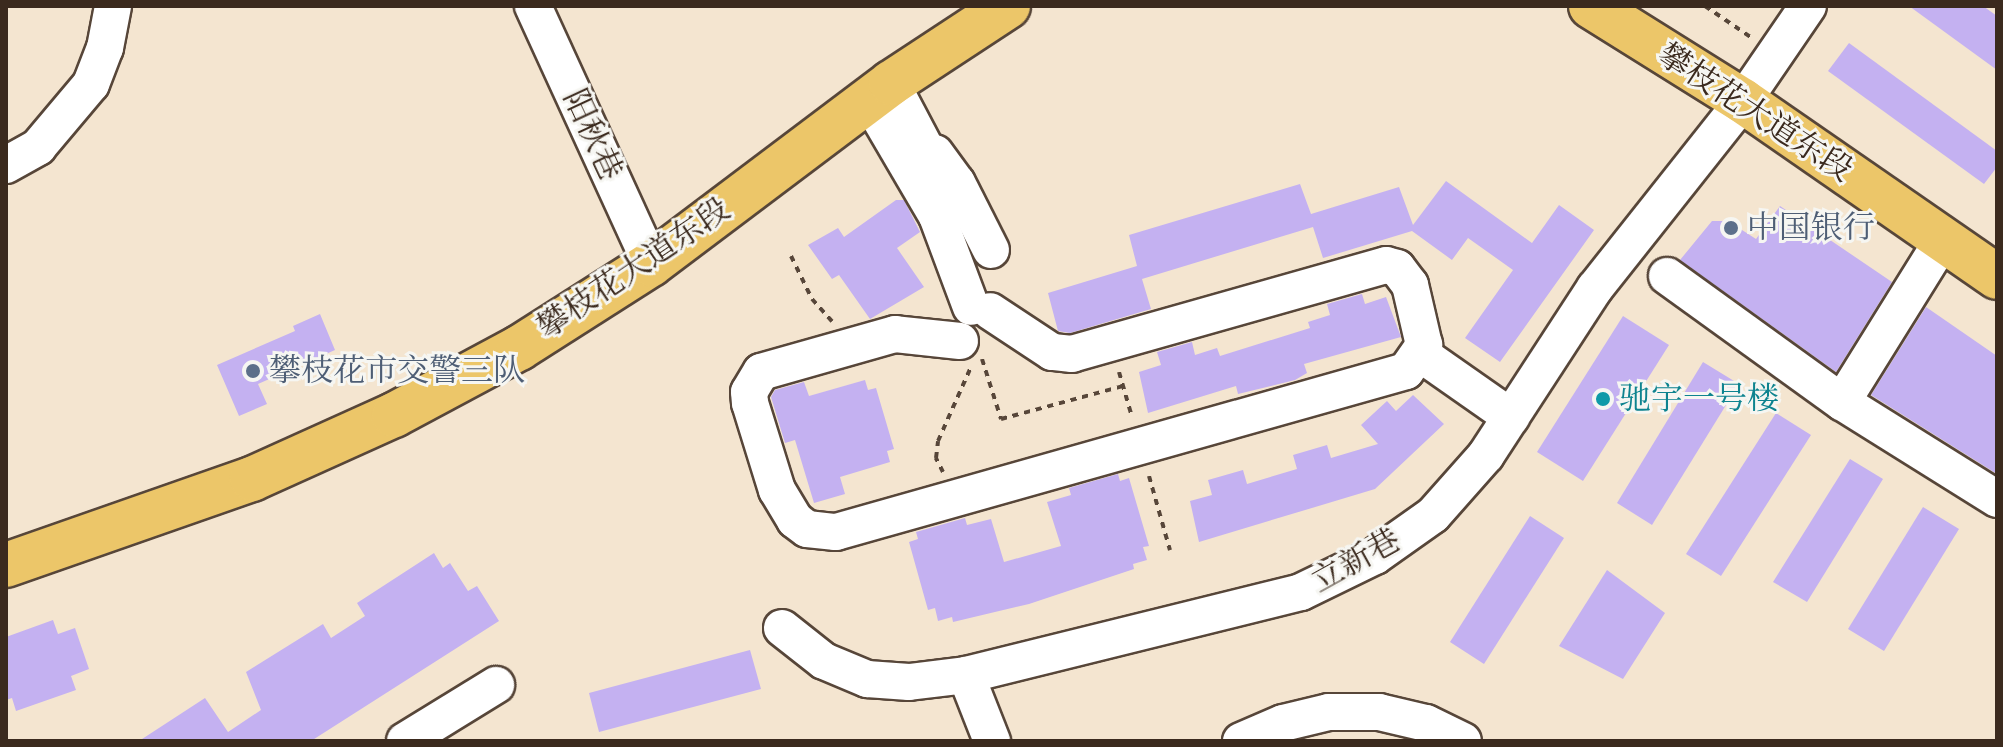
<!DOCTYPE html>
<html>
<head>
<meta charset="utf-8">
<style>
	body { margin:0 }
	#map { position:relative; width:2003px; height:747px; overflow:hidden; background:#f4e5d0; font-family:"IM FELL Great Primer","Noto Serif SC",serif }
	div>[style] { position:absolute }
	.building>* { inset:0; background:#c4b1f1 }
	.path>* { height:4px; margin-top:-2px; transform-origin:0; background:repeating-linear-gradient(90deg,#574639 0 6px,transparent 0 12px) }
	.roads { filter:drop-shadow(2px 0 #574639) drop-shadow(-2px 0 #574639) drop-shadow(0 2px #574639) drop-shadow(0 -2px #574639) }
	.minor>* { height:36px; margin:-18px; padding:0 18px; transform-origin:18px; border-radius:18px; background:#fff }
	.highway>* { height:44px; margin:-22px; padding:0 22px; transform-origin:22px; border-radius:22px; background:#ecc669 }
	.dots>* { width:22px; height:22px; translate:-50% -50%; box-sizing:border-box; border:4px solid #f6f6f2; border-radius:50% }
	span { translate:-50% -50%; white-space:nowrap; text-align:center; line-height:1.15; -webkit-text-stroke:6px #f6f6f2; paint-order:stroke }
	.street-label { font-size:32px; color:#3b2a1e }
	.service-label { font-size:32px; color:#4e5e75 }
	.left { translate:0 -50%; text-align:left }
	.culture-label { font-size:32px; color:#0d838f }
	.frame { position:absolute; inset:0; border:8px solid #3b2a1e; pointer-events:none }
</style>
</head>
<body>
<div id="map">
	<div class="building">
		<div style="clip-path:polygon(1909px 6px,1983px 6px,1997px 16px,1997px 70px)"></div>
		<div style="clip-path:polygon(1849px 43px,1997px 151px,1997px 167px,1984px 184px,1828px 71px)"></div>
		<div style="clip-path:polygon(1446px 181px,1532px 243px,1559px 205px,1594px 230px,1500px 362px,1465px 338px,1513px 270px,1468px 238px,1452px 260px,1412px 231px,1323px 258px,1313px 227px,1142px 279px,1151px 309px,1070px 333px,1058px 331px,1048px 293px,1137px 266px,1129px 235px,1300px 184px,1311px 214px,1399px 187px,1413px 225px)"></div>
		<div style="clip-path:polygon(896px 200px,904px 200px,920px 232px,897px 248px,924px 287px,870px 319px,839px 275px,832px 279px,808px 245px,838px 228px,844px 237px)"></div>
		<div style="clip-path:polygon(1780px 206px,1892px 282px,1836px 372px,1680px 260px,1712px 221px,1728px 221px,1756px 239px)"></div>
		<div style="clip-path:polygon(1362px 294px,1365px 304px,1386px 297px,1401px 337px,1304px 364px,1307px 373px,1295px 380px,1238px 394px,1236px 386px,1148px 413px,1139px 372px,1161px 365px,1157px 352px,1192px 342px,1195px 355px,1217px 348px,1220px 356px,1310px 328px,1308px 322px,1330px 315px,1327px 304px)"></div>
		<div style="clip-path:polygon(1926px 307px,1997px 356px,1997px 474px,1871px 395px)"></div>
		<div style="clip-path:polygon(320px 314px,335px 350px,258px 384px,267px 404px,239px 416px,217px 365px,295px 331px,293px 326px)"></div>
		<div style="clip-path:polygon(1623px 316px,1669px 345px,1583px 481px,1537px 452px)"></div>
		<div style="clip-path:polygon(1703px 362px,1739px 384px,1652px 525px,1617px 503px)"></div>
		<div style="clip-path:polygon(865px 380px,868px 390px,876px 388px,894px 449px,887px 451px,890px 462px,840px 477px,845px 494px,814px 503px,795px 440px,785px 443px,771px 397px,775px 390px,804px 382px,809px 396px)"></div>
		<div style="clip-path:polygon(1413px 395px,1444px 424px,1375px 489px,1199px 542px,1190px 501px,1212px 495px,1208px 480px,1243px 470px,1247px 484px,1297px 469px,1293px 455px,1327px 445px,1331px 458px,1378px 444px,1361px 425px,1387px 401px,1396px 411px)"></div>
		<div style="clip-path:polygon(1776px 413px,1811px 435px,1721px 576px,1686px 554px)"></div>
		<div style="clip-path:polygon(1850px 459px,1883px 479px,1807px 602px,1773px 582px)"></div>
		<div style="clip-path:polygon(1118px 474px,1120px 481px,1129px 478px,1149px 546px,1143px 547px,1147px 560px,1133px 564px,1134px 569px,1029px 604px,953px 622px,952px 617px,938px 621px,935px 608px,928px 610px,909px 542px,918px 539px,916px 532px,965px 518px,967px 525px,991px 519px,1004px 562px,1061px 546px,1047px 502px,1071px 495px,1069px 488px)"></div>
		<div style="clip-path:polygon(1923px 507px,1959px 529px,1884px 651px,1848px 629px)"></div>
		<div style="clip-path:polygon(1530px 516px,1564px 538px,1484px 664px,1450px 642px)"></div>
		<div style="clip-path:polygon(434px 553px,443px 568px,450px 563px,468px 591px,477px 586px,499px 621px,311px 741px,139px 741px,205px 698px,228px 732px,261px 710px,246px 672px,323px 624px,331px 638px,365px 616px,357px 603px)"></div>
		<div style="clip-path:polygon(1607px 570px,1665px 613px,1623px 679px,1559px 646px)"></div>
		<div style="clip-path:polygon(53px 620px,58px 634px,75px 628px,89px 669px,71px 676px,76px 690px,16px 711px,12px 698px,6px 700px,6px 637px)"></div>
		<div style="clip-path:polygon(750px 650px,761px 689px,599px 732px,589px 693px)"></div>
	</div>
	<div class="path">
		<div style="left:1705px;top:6px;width:57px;rotate:34.2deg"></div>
		<div style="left:791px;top:256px;width:48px;rotate:64deg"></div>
		<div style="left:812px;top:299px;width:30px;rotate:48deg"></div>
		<div style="left:982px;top:359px;width:63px;rotate:72.4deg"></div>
		<div style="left:1001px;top:419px;width:126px;rotate:-15.1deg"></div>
		<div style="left:1119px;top:372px;width:47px;rotate:73.9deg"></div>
		<div style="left:943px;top:472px;width:16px;rotate:-117deg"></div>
		<div style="left:936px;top:458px;width:17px;rotate:-83deg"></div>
		<div style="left:938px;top:441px;width:79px;rotate:-66deg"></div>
		<div style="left:1149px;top:476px;width:77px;rotate:74.2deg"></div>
	</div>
	<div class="roads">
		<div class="minor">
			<div style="left:533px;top:6px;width:284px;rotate:65.4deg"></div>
			<div style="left:891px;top:83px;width:107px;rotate:62.2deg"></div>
			<div style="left:869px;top:100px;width:134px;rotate:59.6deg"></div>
			<div style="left:937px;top:216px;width:97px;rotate:69.5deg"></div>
			<div style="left:935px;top:153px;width:37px;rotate:54deg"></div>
			<div style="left:957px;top:183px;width:75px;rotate:63.1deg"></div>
			<div style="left:6px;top:165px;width:37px;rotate:-29deg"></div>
			<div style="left:38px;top:147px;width:82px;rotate:-49.9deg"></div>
			<div style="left:91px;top:84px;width:39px;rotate:-69deg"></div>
			<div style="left:105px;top:48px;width:43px;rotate:-79.2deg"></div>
			<div style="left:1667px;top:276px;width:216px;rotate:35.8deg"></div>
			<div style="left:1842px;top:402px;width:183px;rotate:32deg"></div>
			<div style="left:960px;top:341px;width:65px;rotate:-173.9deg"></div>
			<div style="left:895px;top:334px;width:139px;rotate:164.2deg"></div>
			<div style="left:761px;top:372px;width:23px;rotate:121deg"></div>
			<div style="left:749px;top:392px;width:11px;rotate:85deg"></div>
			<div style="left:750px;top:403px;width:91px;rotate:72.8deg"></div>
			<div style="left:777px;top:490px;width:35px;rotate:59deg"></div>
			<div style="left:795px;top:520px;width:15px;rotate:37deg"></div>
			<div style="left:807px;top:529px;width:29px;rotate:6deg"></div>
			<div style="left:836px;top:532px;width:592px;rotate:-15.77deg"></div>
			<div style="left:1406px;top:371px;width:32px;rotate:-55deg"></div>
			<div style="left:1424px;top:345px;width:62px;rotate:-103.1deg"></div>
			<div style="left:1410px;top:285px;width:21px;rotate:-127deg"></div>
			<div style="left:1397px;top:268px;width:11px;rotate:-165deg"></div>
			<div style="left:1386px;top:265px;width:326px;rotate:164.2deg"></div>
			<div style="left:1072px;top:354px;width:20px;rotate:-174deg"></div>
			<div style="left:1052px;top:352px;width:74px;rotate:-146.5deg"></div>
			<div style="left:1421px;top:354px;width:110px;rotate:35deg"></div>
			<div style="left:1842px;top:402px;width:191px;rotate:-58.1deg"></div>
			<div style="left:782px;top:628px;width:53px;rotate:38.2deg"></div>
			<div style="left:824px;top:661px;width:47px;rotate:22.7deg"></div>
			<div style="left:867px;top:679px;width:42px;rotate:4.1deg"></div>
			<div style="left:909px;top:682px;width:57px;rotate:-7deg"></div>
			<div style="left:966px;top:675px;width:345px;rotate:-13.9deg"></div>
			<div style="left:1301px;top:592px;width:82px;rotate:-25.9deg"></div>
			<div style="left:1375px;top:556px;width:71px;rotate:-35.3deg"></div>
			<div style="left:1433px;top:515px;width:80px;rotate:-48.5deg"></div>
			<div style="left:1486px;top:455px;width:199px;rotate:-56.9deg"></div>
			<div style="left:1595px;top:288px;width:238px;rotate:-51.6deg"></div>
			<div style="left:1743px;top:101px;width:115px;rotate:-55.6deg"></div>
			<div style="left:966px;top:675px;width:71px;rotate:68.5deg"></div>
			<div style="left:405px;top:741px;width:107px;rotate:-31.6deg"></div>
			<div style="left:1241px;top:741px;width:46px;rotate:-23.2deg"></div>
			<div style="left:1283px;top:723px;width:47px;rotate:-13.4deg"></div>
			<div style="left:1329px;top:712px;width:50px"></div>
			<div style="left:1379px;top:712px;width:48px;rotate:13.2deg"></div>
			<div style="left:1426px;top:723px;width:41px;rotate:25.9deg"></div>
		</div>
		<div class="highway">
			<div style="left:1591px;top:6px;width:179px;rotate:32deg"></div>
			<div style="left:1743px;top:101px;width:309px;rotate:34.7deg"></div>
			<div style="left:6px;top:565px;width:261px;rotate:-19.3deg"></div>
			<div style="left:252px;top:479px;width:156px;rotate:-24.3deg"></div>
			<div style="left:394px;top:415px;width:142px;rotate:-28.2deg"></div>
			<div style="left:519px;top:348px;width:156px;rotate:-32.5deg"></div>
			<div style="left:651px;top:264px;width:301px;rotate:-37deg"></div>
			<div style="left:891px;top:83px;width:140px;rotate:-33.3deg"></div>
		</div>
	</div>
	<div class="dots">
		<div style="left:1731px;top:228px;background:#5c6f8a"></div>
		<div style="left:253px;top:371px;background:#5c6f8a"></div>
		<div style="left:1603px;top:399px;background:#0f9aa8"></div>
	</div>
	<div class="street-label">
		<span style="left:1755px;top:113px;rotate:33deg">攀枝花大道东段</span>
		<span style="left:592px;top:135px;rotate:65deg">阳秋巷</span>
		<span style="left:634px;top:269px;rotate:-34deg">攀枝花大道东段</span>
		<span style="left:1356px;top:561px;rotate:-29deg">立新巷</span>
	</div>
	<div class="service-label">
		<span class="left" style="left:1747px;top:228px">中国银行</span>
		<span class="left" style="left:269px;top:371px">攀枝花市交警三队</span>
	</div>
	<div class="culture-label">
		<span class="left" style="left:1619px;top:399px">驰宇一号楼</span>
	</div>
	<div class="frame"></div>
</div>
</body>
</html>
